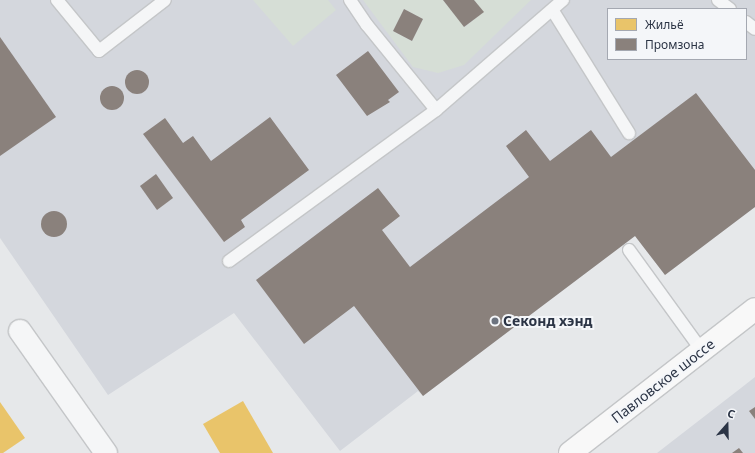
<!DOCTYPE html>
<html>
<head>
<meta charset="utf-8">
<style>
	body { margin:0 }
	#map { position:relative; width:755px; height:453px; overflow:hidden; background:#e6e8ea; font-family:"Noto Sans",sans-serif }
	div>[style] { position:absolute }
	.built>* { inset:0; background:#d4d7dd }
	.green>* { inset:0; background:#d6ded6 }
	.homes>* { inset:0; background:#e9c46a }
	.industry>* { inset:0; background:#8a817c }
	.round { border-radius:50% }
	.roads { filter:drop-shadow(1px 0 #c4c6c8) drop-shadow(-1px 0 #c4c6c8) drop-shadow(0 1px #c4c6c8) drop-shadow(0 -1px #c4c6c8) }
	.lane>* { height:12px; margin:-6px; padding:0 6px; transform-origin:6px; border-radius:6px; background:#f5f6f7 }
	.street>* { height:22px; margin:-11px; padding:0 11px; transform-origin:11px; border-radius:11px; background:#f5f6f7 }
	.secondary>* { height:22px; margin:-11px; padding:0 11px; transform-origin:11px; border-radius:11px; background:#f8f8f8 }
	.dots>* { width:11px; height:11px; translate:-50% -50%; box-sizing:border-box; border:2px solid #f4f6f9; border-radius:50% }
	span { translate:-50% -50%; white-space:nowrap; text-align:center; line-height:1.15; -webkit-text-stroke:4px #f4f6f9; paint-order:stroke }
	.poi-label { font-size:14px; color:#2b3445; font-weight:700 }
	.left { translate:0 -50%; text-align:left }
	.street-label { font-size:14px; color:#2b3445 }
	.legend { position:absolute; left:607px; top:8px; width:140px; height:52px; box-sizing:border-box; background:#f4f6f9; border:1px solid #a4a8b1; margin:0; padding:5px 7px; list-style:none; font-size:12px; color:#2b3445 }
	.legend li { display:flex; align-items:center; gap:8px; height:20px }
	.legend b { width:20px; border:1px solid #a4a8b1 }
	.north { position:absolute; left:707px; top:405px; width:40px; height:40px; -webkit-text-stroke:3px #f4f6f9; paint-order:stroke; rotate:20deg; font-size:11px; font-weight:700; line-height:16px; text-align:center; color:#2b3445 }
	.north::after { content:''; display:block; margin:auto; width:14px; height:18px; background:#2b3445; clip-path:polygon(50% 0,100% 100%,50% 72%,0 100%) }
</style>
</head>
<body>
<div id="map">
	<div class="built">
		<div style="clip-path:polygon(evenodd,0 0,755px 0,755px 207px,665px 275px,635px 236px,423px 396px,418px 391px,340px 451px,234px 313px,108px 395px,0 238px,0 0,608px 9px,746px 9px,746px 59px,608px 59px,608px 9px)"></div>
		<div style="clip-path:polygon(755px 377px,755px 453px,657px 453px,741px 388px)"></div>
	</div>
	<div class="green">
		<div style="clip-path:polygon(253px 0,328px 0,336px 10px,293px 46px)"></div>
		<div style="clip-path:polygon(evenodd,363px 0,443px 0,465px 27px,483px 12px,474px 0,531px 0,464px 65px,438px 73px,413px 67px,363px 0,404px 9px,423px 19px,412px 41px,393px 31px,404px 9px)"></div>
	</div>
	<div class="homes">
		<div style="clip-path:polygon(243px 401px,273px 453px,220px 453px,203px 424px)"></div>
		<div style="clip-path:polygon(0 402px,25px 438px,3px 453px,0 453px)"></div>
	</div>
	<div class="industry">
		<div style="clip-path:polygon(443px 0,474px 0,484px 12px,464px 27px)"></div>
		<div style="clip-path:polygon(404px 9px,423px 19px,412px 41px,393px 31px)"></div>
		<div style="clip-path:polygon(0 37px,56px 117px,0 156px)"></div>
		<div style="clip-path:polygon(368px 51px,399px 92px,388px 100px,390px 102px,367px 116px,336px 75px)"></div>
		<div class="round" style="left:125px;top:70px;width:24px;height:24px"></div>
		<div class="round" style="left:100px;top:86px;width:24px;height:24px"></div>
		<div style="clip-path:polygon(696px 93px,755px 170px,755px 207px,665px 275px,635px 236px,423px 396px,354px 306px,304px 344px,256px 280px,378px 188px,400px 216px,382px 230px,410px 267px,529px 177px,506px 146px,526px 130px,550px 161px,591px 130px,611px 157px)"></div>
		<div style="clip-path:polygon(270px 117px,309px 170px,241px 220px,245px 227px,224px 242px,143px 134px,165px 118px,183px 143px,193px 136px,211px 161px)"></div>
		<div style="clip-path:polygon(156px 174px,173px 198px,157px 210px,140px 186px)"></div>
		<div class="round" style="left:41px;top:211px;width:26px;height:26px"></div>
		<div style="clip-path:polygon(755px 407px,755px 419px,749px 411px)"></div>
		<div style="clip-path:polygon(739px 448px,743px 453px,732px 453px)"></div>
	</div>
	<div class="roads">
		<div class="lane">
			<div style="left:57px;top:0;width:66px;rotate:50.5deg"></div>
			<div style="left:99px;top:51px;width:83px;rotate:-37.7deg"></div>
			<div style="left:350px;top:0;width:30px;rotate:56deg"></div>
			<div style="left:367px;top:25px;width:109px;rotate:50.9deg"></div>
			<div style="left:718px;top:0;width:15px;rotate:37deg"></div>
			<div style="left:553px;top:11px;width:144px;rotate:58.1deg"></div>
			<div style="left:746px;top:22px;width:11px;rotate:38deg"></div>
			<div style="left:629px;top:250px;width:125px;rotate:54.1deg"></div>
			<div style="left:229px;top:261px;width:256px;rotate:-36.1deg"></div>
			<div style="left:436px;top:110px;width:168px;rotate:-40.9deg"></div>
		</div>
		<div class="street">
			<div style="left:20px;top:331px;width:149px;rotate:54.8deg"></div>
		</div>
		<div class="secondary">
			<div style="left:570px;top:453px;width:234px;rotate:-37.9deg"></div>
		</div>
	</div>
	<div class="dots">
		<div style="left:495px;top:321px;background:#6c737f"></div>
	</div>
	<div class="poi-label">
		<span class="left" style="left:503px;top:321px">Секонд хэнд</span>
	</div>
	<div class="street-label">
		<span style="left:663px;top:381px;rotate:-38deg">Павловское шоссе</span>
	</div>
	<ul class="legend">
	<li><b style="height:11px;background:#e9c46a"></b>Жильё</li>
	<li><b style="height:11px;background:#8a817c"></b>Промзона</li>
	</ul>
	<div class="north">С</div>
</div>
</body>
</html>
